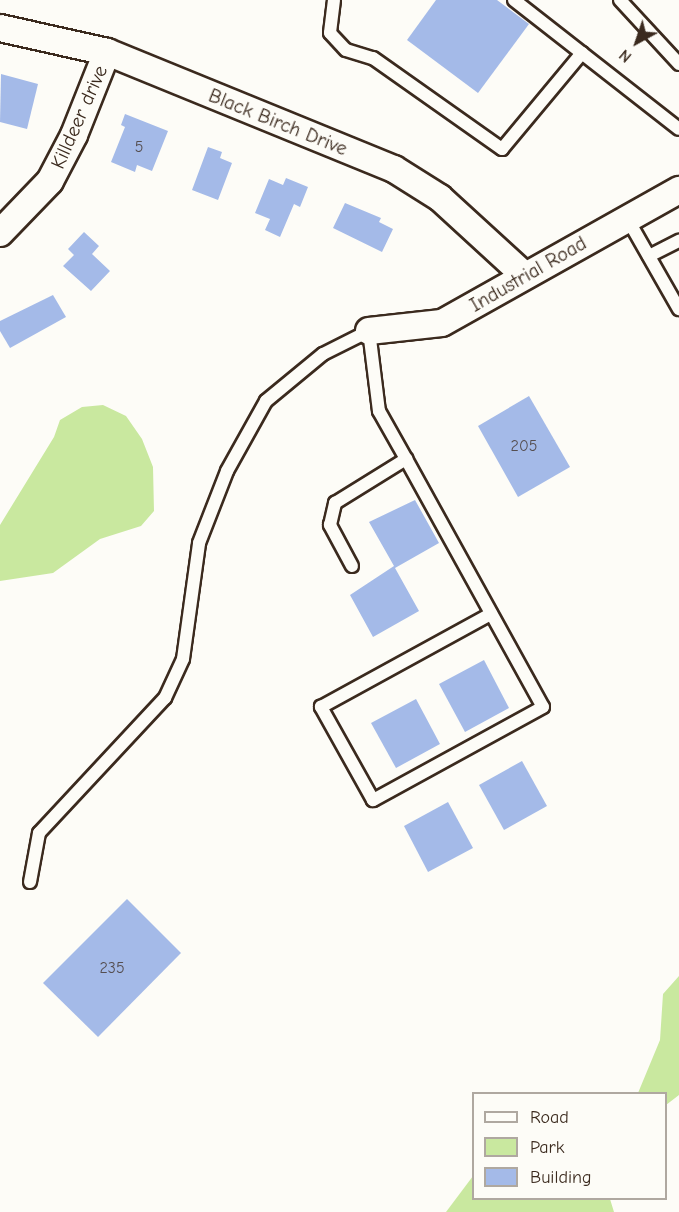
<!DOCTYPE html>
<html>
<head>
<meta charset="utf-8">
<style>
	body { margin:0 }
	#map { position:relative; width:679px; height:1212px; overflow:hidden; background:#fdfcf7; font-family:"Comic Neue",sans-serif }
	div>[style] { position:absolute }
	.green>* { inset:0; background:#c9e89f }
	.building>* { inset:0; background:#a4bae8 }
	.roads { filter:drop-shadow(2px 0 #3b2a1e) drop-shadow(-2px 0 #3b2a1e) drop-shadow(0 2px #3b2a1e) drop-shadow(0 -2px #3b2a1e) }
	.service>* { height:12px; margin:-6px; padding:0 6px; transform-origin:6px; border-radius:6px; background:#fdfcf7 }
	.minor>* { height:26px; margin:-13px; padding:0 13px; transform-origin:13px; border-radius:13px; background:#fdfcf7 }
	span { translate:-50% -50%; white-space:nowrap; text-align:center; line-height:1.15; -webkit-text-stroke:4.5px #fdfcf7; paint-order:stroke }
	.number-label { font-size:16px; color:#554e50 }
	.number-label span { -webkit-text-stroke-width:0 }
	.street-label { font-size:20px; color:#3b2a1e }
	.legend { position:absolute; left:472px; top:1092px; width:195px; height:108px; box-sizing:border-box; background:#fdfcf7; border:2px solid #afa8a0; margin:0; padding:8px 10px; list-style:none; font-size:18px; color:#3b2a1e }
	.legend li { display:flex; align-items:center; gap:12px; height:30px }
	.legend b { width:30px; border:2px solid #afa8a0 }
	.north { position:absolute; left:607px; top:12px; width:60px; height:60px; -webkit-text-stroke:4px #fdfcf7; paint-order:stroke; rotate:220deg; font-size:16px; font-weight:700; line-height:24px; text-align:center; color:#3b2a1e }
	.north::after { content:''; display:block; margin:auto; width:21px; height:27px; background:#3b2a1e; clip-path:polygon(50% 0,100% 100%,50% 72%,0 100%) }
</style>
</head>
<body>
<div id="map">
	<div class="green">
		<div style="clip-path:polygon(103px 405px,126px 416px,142px 439px,153px 467px,154px 511px,141px 526px,100px 539px,53px 573px,0 581px,0 525px,54px 437px,60px 420px,82px 407px)"></div>
		<div style="clip-path:polygon(679px 976px,679px 1095px,666px 1105px,666px 1094px,638px 1093px,660px 1040px,663px 994px)"></div>
		<div style="clip-path:polygon(473px 1176px,474px 1198px,610px 1199px,614px 1212px,446px 1212px)"></div>
	</div>
	<div class="building">
		<div style="clip-path:polygon(436px 0,497px 0,529px 24px,478px 93px,407px 40px)"></div>
		<div style="clip-path:polygon(1px 74px,38px 84px,27px 129px,0 122px)"></div>
		<div style="clip-path:polygon(125px 114px,168px 131px,152px 171px,137px 165px,135px 172px,111px 162px,125px 127px,121px 125px)"></div>
		<div style="clip-path:polygon(208px 147px,222px 152px,220px 158px,232px 163px,218px 200px,192px 190px)"></div>
		<div style="clip-path:polygon(286px 178px,308px 187px,300px 207px,294px 204px,280px 237px,265px 230px,270px 219px,255px 213px,269px 179px,283px 185px)"></div>
		<div style="clip-path:polygon(345px 203px,381px 218px,379px 222px,393px 229px,382px 252px,333px 228px)"></div>
		<div style="clip-path:polygon(84px 232px,99px 246px,92px 254px,110px 271px,91px 291px,63px 266px,74px 255px,68px 249px)"></div>
		<div style="clip-path:polygon(53px 295px,66px 317px,10px 348px,0 331px,0 321px)"></div>
		<div style="clip-path:polygon(529px 396px,570px 467px,518px 497px,478px 426px)"></div>
		<div style="clip-path:polygon(415px 500px,439px 543px,395px 568px,419px 611px,373px 637px,350px 595px,394px 566px,369px 522px)"></div>
		<div style="clip-path:polygon(484px 660px,509px 708px,465px 732px,439px 684px)"></div>
		<div style="clip-path:polygon(416px 699px,440px 744px,396px 768px,371px 723px)"></div>
		<div style="clip-path:polygon(522px 761px,547px 806px,504px 830px,479px 785px)"></div>
		<div style="clip-path:polygon(448px 802px,473px 848px,428px 872px,404px 826px)"></div>
		<div style="clip-path:polygon(127px 899px,181px 953px,98px 1037px,43px 983px)"></div>
	</div>
	<div class="roads">
		<div class="service">
			<div style="left:334px;top:0;width:33px;rotate:97deg"></div>
			<div style="left:330px;top:33px;width:23px;rotate:47deg"></div>
			<div style="left:346px;top:50px;width:28px;rotate:17deg"></div>
			<div style="left:373px;top:58px;width:158px;rotate:35.2deg"></div>
			<div style="left:502px;top:149px;width:125px;rotate:-50.2deg"></div>
			<div style="left:514px;top:0;width:209px;rotate:38deg"></div>
			<div style="left:620px;top:0;width:87px;rotate:47.3deg"></div>
			<div style="left:627px;top:218px;width:105px;rotate:60.3deg"></div>
			<div style="left:649px;top:256px;width:34px;rotate:-27deg"></div>
			<div style="left:352px;top:566px;width:47px;rotate:-118.2deg"></div>
			<div style="left:330px;top:525px;width:23px;rotate:-77deg"></div>
			<div style="left:335px;top:503px;width:84px;rotate:-31.8deg"></div>
			<div style="left:30px;top:882px;width:50px;rotate:-79.6deg"></div>
			<div style="left:39px;top:833px;width:185px;rotate:-47deg"></div>
			<div style="left:165px;top:698px;width:43px;rotate:-65.2deg"></div>
			<div style="left:183px;top:659px;width:117px;rotate:-82.1deg"></div>
			<div style="left:199px;top:543px;width:77px;rotate:-68.7deg"></div>
			<div style="left:227px;top:471px;width:80px;rotate:-60.9deg"></div>
			<div style="left:266px;top:401px;width:74px;rotate:-39.5deg"></div>
			<div style="left:323px;top:354px;width:51px;rotate:-26.6deg"></div>
			<div style="left:369px;top:331px;width:81px;rotate:82.9deg"></div>
			<div style="left:379px;top:411px;width:55px;rotate:60.6deg"></div>
			<div style="left:406px;top:459px;width:283px;rotate:61.1deg"></div>
			<div style="left:543px;top:707px;width:194px;rotate:151.3deg"></div>
			<div style="left:373px;top:800px;width:107px;rotate:-119.2deg"></div>
			<div style="left:321px;top:707px;width:194px;rotate:-28.7deg"></div>
		</div>
		<div class="minor">
			<div style="left:0;top:28px;width:110px;rotate:12.6deg"></div>
			<div style="left:107px;top:52px;width:310px;rotate:22.2deg"></div>
			<div style="left:394px;top:169px;width:54px;rotate:32.2deg"></div>
			<div style="left:440px;top:198px;width:115px;rotate:42.5deg"></div>
			<div style="left:0;top:233px;width:72px;rotate:-46.1deg"></div>
			<div style="left:50px;top:181px;width:52px;rotate:-62.4deg"></div>
			<div style="left:74px;top:135px;width:89px;rotate:-68.3deg"></div>
			<div style="left:369px;top:331px;width:73px;rotate:-6.3deg"></div>
			<div style="left:442px;top:323px;width:272px;rotate:-29.3deg"></div>
		</div>
	</div>
	<div class="number-label">
		<span style="left:139px;top:147px">5</span>
		<span style="left:524px;top:446px">205</span>
		<span style="left:112px;top:968px">235</span>
	</div>
	<div class="street-label">
		<span style="left:79px;top:117px;rotate:-66deg">Killdeer drive</span>
		<span style="left:278px;top:122px;rotate:22deg">Black Birch Drive</span>
		<span style="left:528px;top:274px;rotate:-30deg">Industrial Road</span>
	</div>
	<ul class="legend">
	<li><b style="height:8px;background:#fdfcf7"></b>Road</li>
	<li><b style="height:16px;background:#c9e89f"></b>Park</li>
	<li><b style="height:16px;background:#a4bae8"></b>Building</li>
	</ul>
	<div class="north">N</div>
</div>
</body>
</html>
